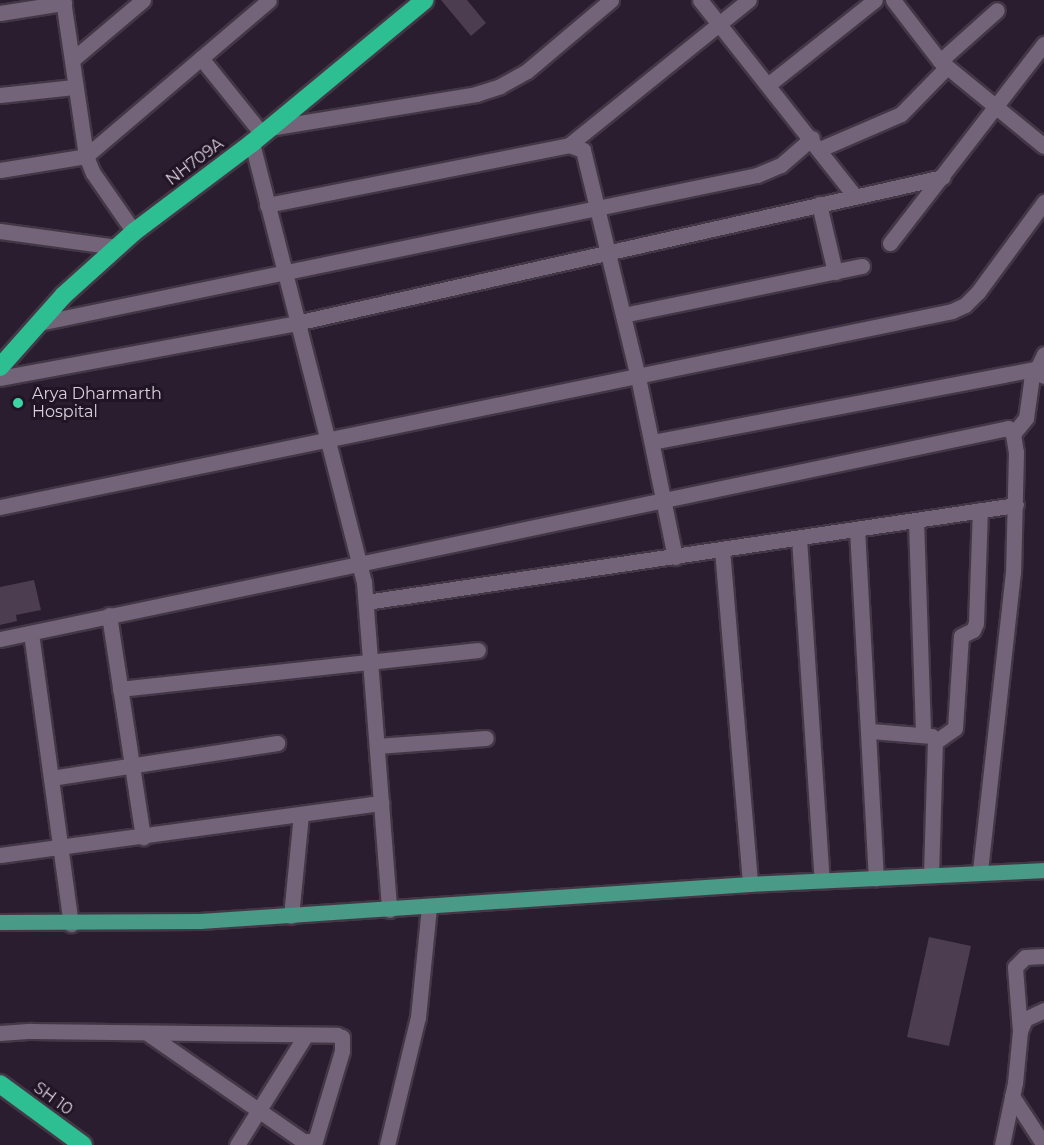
<!DOCTYPE html>
<html>
<head>
<meta charset="utf-8">
<style>
	body { margin:0 }
	#map { position:relative; width:1044px; height:1145px; overflow:hidden; background:#2a1d2f; font-family:Montserrat,sans-serif }
	div>[style] { position:absolute }
	.building>* { inset:0; background:#4c3d51 }
	.roads { filter:drop-shadow(2px 0 #433746) drop-shadow(-2px 0 #433746) drop-shadow(0 2px #433746) drop-shadow(0 -2px #433746) }
	.minor>* { height:15px; margin:-7.5px; padding:0 7.5px; transform-origin:7.5px; border-radius:7.5px; background:#736479 }
	.major>* { height:15px; margin:-7.5px; padding:0 7.5px; transform-origin:7.5px; border-radius:7.5px; background:#499a87 }
	.highway>* { height:18px; margin:-9px; padding:0 9px; transform-origin:9px; border-radius:9px; background:#2dbe91 }
	.dots>* { width:16px; height:16px; translate:-50% -50%; box-sizing:border-box; border:3px solid #211425; border-radius:50% }
	span { translate:-50% -50%; white-space:nowrap; text-align:center; line-height:1.15; -webkit-text-stroke:6px #211425; paint-order:stroke }
	.street-label { font-size:16px; color:#d9d0dc }
	.poi-label { font-size:16px; color:#d9d0dc }
	.left { translate:0 -50%; text-align:left }
</style>
</head>
<body>
<div id="map">
	<div class="building">
		<div style="clip-path:polygon(441px 0,467px 0,486px 23px,471px 36px)"></div>
		<div style="clip-path:polygon(34px 580px,41px 610px,16px 615px,17px 621px,0 625px,0 587px)"></div>
		<div style="clip-path:polygon(929px 937px,971px 946px,949px 1046px,907px 1037px)"></div>
	</div>
	<div class="roads">
		<div class="minor">
			<div style="left:63px;top:0;width:158px;rotate:81.6deg"></div>
			<div style="left:86px;top:156px;width:18px;rotate:68deg"></div>
			<div style="left:93px;top:173px;width:72px;rotate:55.2deg"></div>
			<div style="left:700px;top:0;width:250px;rotate:51.7deg"></div>
			<div style="left:893px;top:0;width:77px;rotate:52.4deg"></div>
			<div style="left:940px;top:61px;width:134px;rotate:39.3deg"></div>
			<div style="left:0;top:13px;width:65px;rotate:-8.9deg"></div>
			<div style="left:201px;top:58px;width:97px;rotate:51.2deg"></div>
			<div style="left:72px;top:60px;width:93px;rotate:-40.2deg"></div>
			<div style="left:940px;top:61px;width:76px;rotate:-41.8deg"></div>
			<div style="left:769px;top:84px;width:135px;rotate:-38.4deg"></div>
			<div style="left:0;top:95px;width:74px;rotate:-6.2deg"></div>
			<div style="left:269px;top:128px;width:210px;rotate:-9.3deg"></div>
			<div style="left:476px;top:94px;width:25px;rotate:-18deg"></div>
			<div style="left:500px;top:86px;width:31px;rotate:-29deg"></div>
			<div style="left:527px;top:71px;width:110px;rotate:-40.2deg"></div>
			<div style="left:252px;top:143px;width:453px;rotate:75.7deg"></div>
			<div style="left:364px;top:582px;width:329px;rotate:85.6deg"></div>
			<div style="left:569px;top:145px;width:231px;rotate:-38.9deg"></div>
			<div style="left:820px;top:149px;width:88px;rotate:-23.4deg"></div>
			<div style="left:901px;top:114px;width:66px;rotate:-45.6deg"></div>
			<div style="left:0;top:170px;width:87px;rotate:-9.2deg"></div>
			<div style="left:86px;top:156px;width:240px;rotate:-40.4deg"></div>
			<div style="left:819px;top:204px;width:70px;rotate:76.8deg"></div>
			<div style="left:267px;top:205px;width:308px;rotate:-11.2deg"></div>
			<div style="left:569px;top:145px;width:15px;rotate:20deg"></div>
			<div style="left:583px;top:150px;width:234px;rotate:76.4deg"></div>
			<div style="left:638px;top:377px;width:184px;rotate:78.4deg"></div>
			<div style="left:0;top:231px;width:118px;rotate:7.8deg"></div>
			<div style="left:890px;top:243px;width:252px;rotate:-52.3deg"></div>
			<div style="left:623px;top:315px;width:244px;rotate:-11.6deg"></div>
			<div style="left:39px;top:323px;width:733px;rotate:-11.65deg"></div>
			<div style="left:757px;top:175px;width:26px;rotate:-23deg"></div>
			<div style="left:781px;top:165px;width:41px;rotate:-41.1deg"></div>
			<div style="left:0;top:378px;width:301px;rotate:-10.5deg"></div>
			<div style="left:296px;top:323px;width:663px;rotate:-12.72deg"></div>
			<div style="left:1013px;top:434px;width:21px;rotate:-51deg"></div>
			<div style="left:1026px;top:418px;width:37px;rotate:-82deg"></div>
			<div style="left:1031px;top:381px;width:30px;rotate:-64deg"></div>
			<div style="left:652px;top:442px;width:390px;rotate:-10.8deg"></div>
			<div style="left:1035px;top:369px;width:11px;rotate:38deg"></div>
			<div style="left:0;top:507px;width:972px;rotate:-11.63deg"></div>
			<div style="left:952px;top:311px;width:14px;rotate:-25deg"></div>
			<div style="left:965px;top:305px;width:18px;rotate:-45deg"></div>
			<div style="left:978px;top:292px;width:112px;rotate:-53.7deg"></div>
			<div style="left:916px;top:521px;width:214px;rotate:88.1deg"></div>
			<div style="left:857px;top:529px;width:350px;rotate:86.9deg"></div>
			<div style="left:799px;top:538px;width:343px;rotate:86.2deg"></div>
			<div style="left:722px;top:549px;width:336px;rotate:85.2deg"></div>
			<div style="left:366px;top:602px;width:657px;rotate:-8.49deg"></div>
			<div style="left:109px;top:615px;width:225px;rotate:81.3deg"></div>
			<div style="left:31px;top:633px;width:294px;rotate:82.2deg"></div>
			<div style="left:0;top:639px;width:1030px;rotate:-11.82deg"></div>
			<div style="left:1008px;top:428px;width:8px;rotate:50deg"></div>
			<div style="left:1013px;top:434px;width:18px;rotate:81deg"></div>
			<div style="left:1016px;top:452px;width:120px;rotate:91.4deg"></div>
			<div style="left:1013px;top:572px;width:302px;rotate:96.3deg"></div>
			<div style="left:120px;top:689px;width:360px;rotate:-6.2deg"></div>
			<div style="left:871px;top:731px;width:61px;rotate:4.7deg"></div>
			<div style="left:377px;top:746px;width:109px;rotate:-4.2deg"></div>
			<div style="left:51px;top:778px;width:229px;rotate:-8.8deg"></div>
			<div style="left:0;top:855px;width:385px;rotate:-7.8deg"></div>
			<div style="left:931px;top:875px;width:133px;rotate:-88.3deg"></div>
			<div style="left:935px;top:742px;width:24px;rotate:-35deg"></div>
			<div style="left:955px;top:728px;width:92px;rotate:-86.3deg"></div>
			<div style="left:961px;top:636px;width:13px;rotate:-27deg"></div>
			<div style="left:973px;top:630px;width:8px;rotate:-67deg"></div>
			<div style="left:976px;top:623px;width:113px;rotate:-88deg"></div>
			<div style="left:291px;top:916px;width:102px;rotate:-84.4deg"></div>
			<div style="left:1020px;top:1031px;width:64px;rotate:-94.5deg"></div>
			<div style="left:1015px;top:967px;width:14px;rotate:-45deg"></div>
			<div style="left:1025px;top:957px;width:19px;rotate:-3deg"></div>
			<div style="left:0;top:1033px;width:31px;rotate:-4deg"></div>
			<div style="left:31px;top:1031px;width:306px;rotate:0.7deg"></div>
			<div style="left:337px;top:1035px;width:5px;rotate:22deg"></div>
			<div style="left:342px;top:1037px;width:14px;rotate:90deg"></div>
			<div style="left:342px;top:1051px;width:94px;rotate:106.7deg"></div>
			<div style="left:315px;top:1141px;width:12px;rotate:180deg"></div>
			<div style="left:303px;top:1141px;width:190px;rotate:-145.3deg"></div>
			<div style="left:1012px;top:1096px;width:59px;rotate:56.9deg"></div>
			<div style="left:237px;top:1145px;width:128px;rotate:-58deg"></div>
			<div style="left:387px;top:1145px;width:132px;rotate:-76.4deg"></div>
			<div style="left:418px;top:1017px;width:111px;rotate:-84.3deg"></div>
			<div style="left:1002px;top:1145px;width:63px;rotate:-78.2deg"></div>
			<div style="left:1015px;top:1083px;width:52px;rotate:-84.5deg"></div>
			<div style="left:1020px;top:1031px;width:13px;rotate:-67deg"></div>
			<div style="left:1025px;top:1019px;width:21px;rotate:-25deg"></div>
		</div>
		<div class="major">
			<div style="left:0;top:922px;width:200px;rotate:-0.3deg"></div>
			<div style="left:200px;top:921px;width:551px;rotate:-3.85deg"></div>
			<div style="left:750px;top:884px;width:294px;rotate:-2.7deg"></div>
		</div>
		<div class="highway">
			<div style="left:0;top:367px;width:96px;rotate:-48.4deg"></div>
			<div style="left:64px;top:295px;width:94px;rotate:-42deg"></div>
			<div style="left:134px;top:232px;width:148px;rotate:-37deg"></div>
			<div style="left:252px;top:143px;width:224px;rotate:-39.6deg"></div>
			<div style="left:0;top:1084px;width:103px;rotate:36.3deg"></div>
		</div>
	</div>
	<div class="dots">
		<div style="left:18px;top:403px;background:#3dd4a3"></div>
	</div>
	<div class="street-label">
		<span style="left:195px;top:162px;rotate:-37deg">NH709A</span>
		<span style="left:53px;top:1099px;rotate:36deg">SH 10</span>
	</div>
	<div class="poi-label">
		<span class="left" style="left:32px;top:403px">Arya Dharmarth<br>Hospital</span>
	</div>
</div>
</body>
</html>
